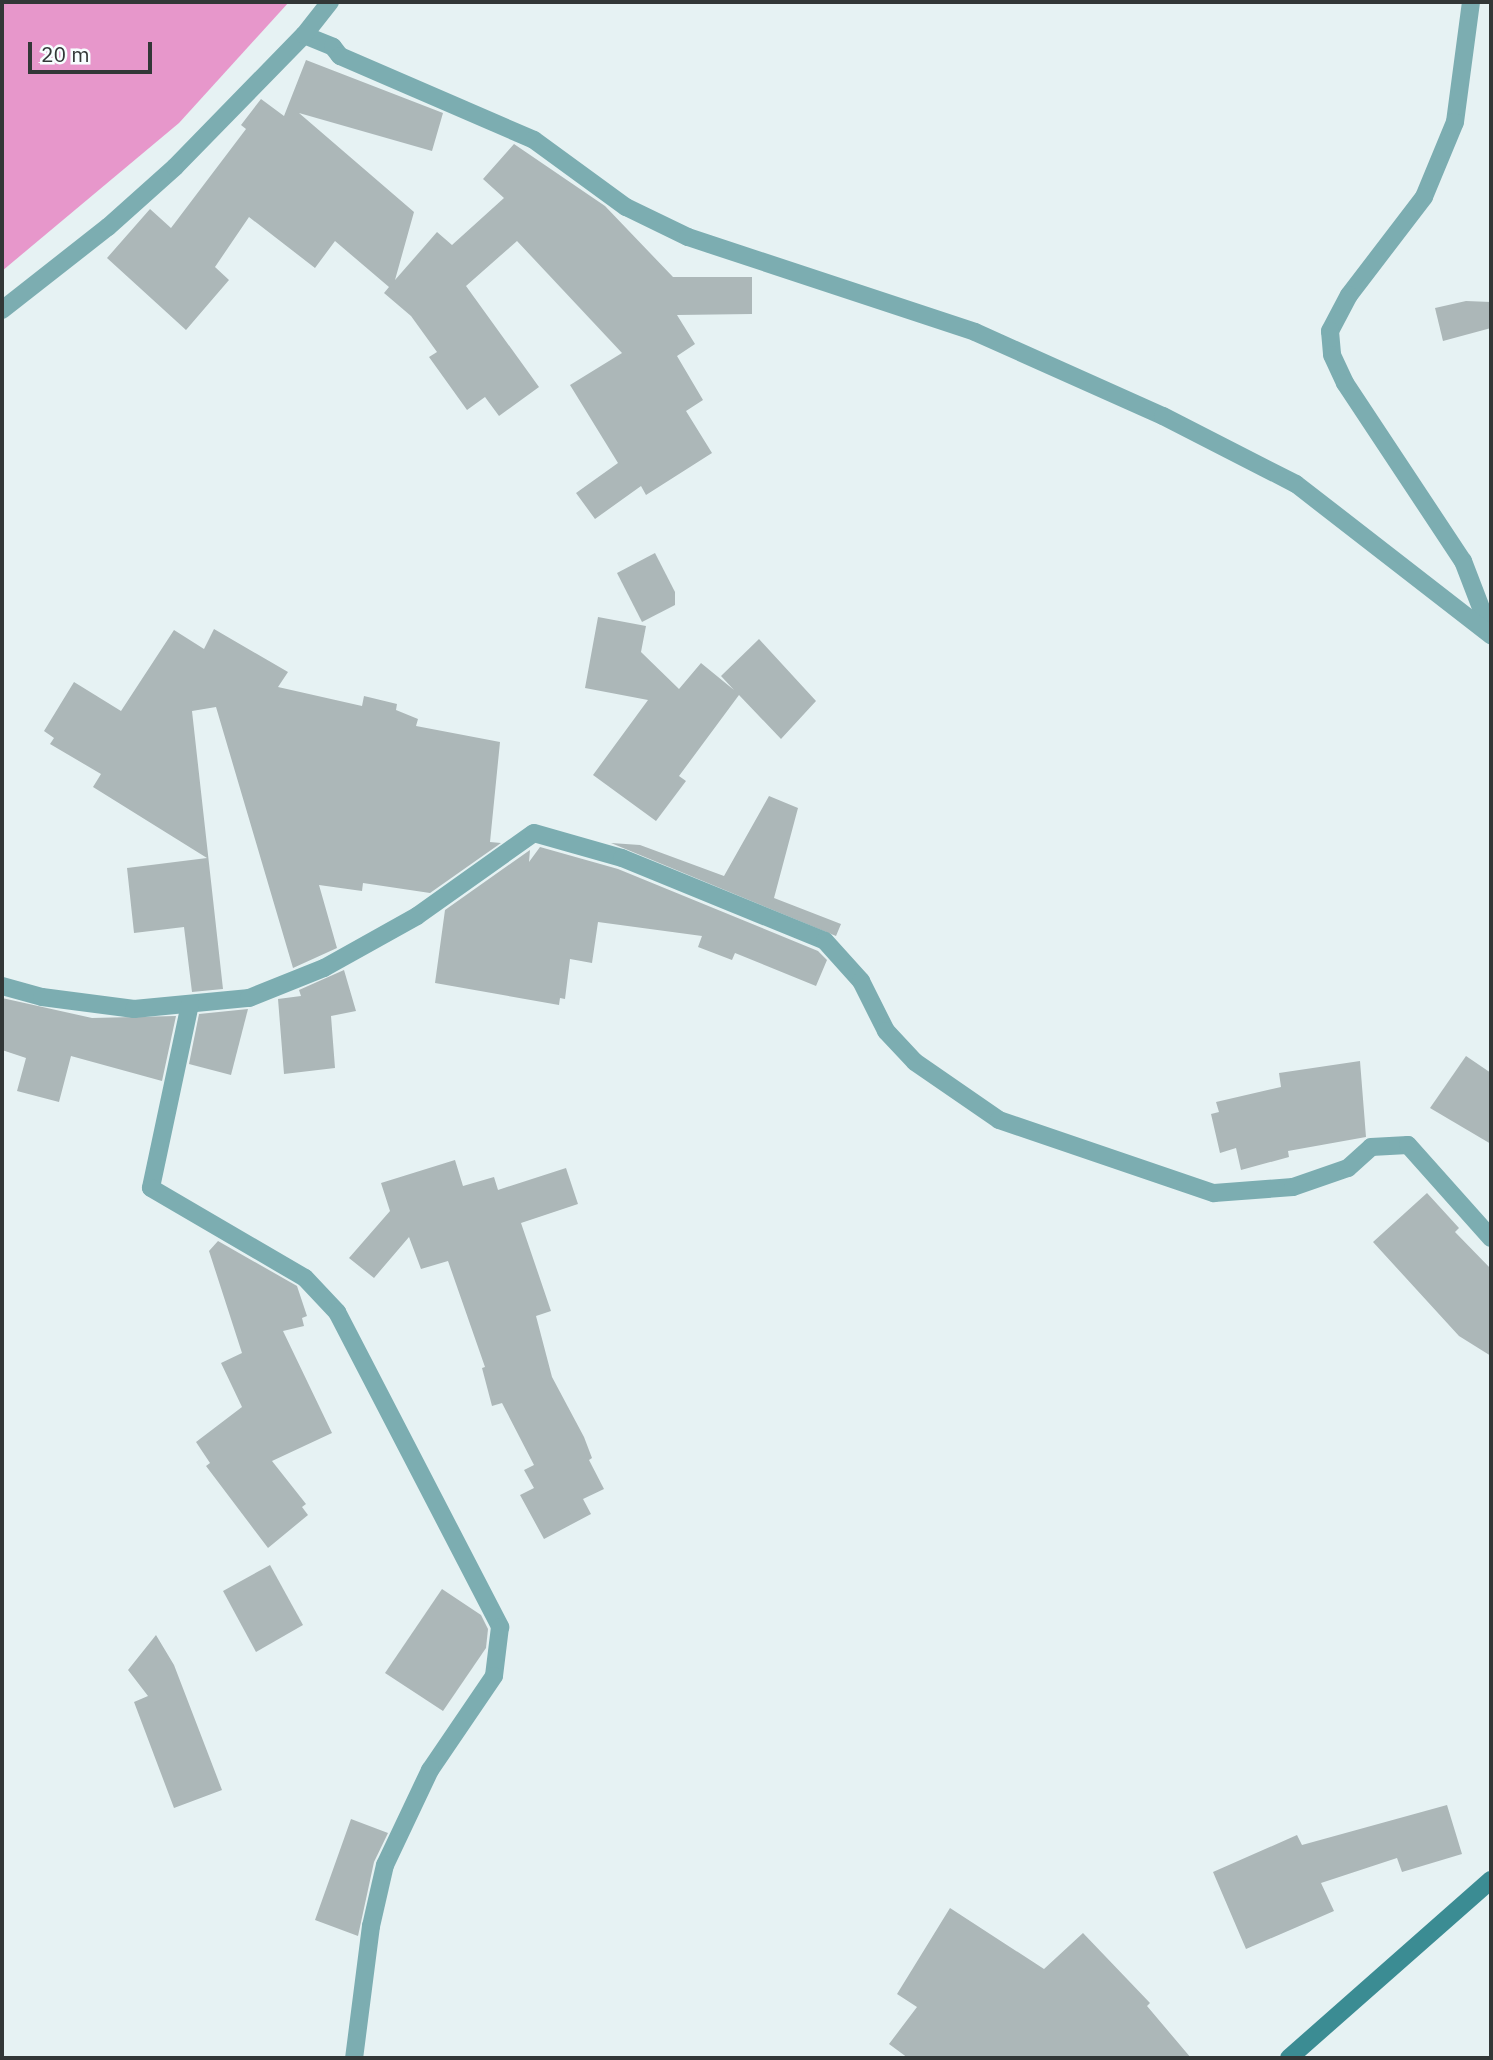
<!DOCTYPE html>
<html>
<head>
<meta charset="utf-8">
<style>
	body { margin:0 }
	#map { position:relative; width:1493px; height:2060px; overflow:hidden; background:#e6f2f3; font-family:"IBM Plex Sans",sans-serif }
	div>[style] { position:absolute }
	.water>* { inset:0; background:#e797cb }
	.building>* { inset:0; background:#acb7b8 }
	.minor>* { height:18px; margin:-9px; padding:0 9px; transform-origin:9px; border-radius:9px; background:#7cadb1 }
	.secondary>* { height:18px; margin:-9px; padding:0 9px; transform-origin:9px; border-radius:9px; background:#3b8c93 }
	span { translate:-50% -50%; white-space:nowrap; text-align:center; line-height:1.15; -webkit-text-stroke:5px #f7feff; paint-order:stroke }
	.frame { position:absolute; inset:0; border:4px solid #323737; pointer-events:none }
	.scale { position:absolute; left:28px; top:42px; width:124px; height:32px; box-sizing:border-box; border:4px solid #323737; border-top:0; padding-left:9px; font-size:21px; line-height:24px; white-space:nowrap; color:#323737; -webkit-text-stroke:5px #f7feff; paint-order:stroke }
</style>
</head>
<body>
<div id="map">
	<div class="water">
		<div style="clip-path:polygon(2px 2px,289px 2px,179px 123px,2px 271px)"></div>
	</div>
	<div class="building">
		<div style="clip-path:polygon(306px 60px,443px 113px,432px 151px,299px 113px,414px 212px,395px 280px,437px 232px,452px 245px,504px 198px,483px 179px,514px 144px,605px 206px,673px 277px,752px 277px,752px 314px,677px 315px,695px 344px,677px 356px,703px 400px,686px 411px,712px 453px,646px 495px,641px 486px,595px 519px,576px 493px,618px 463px,570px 385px,622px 353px,517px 241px,466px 286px,539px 387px,499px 416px,485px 397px,467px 410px,429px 357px,437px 352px,411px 316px,384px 293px,389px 287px,335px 241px,315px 268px,249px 217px,215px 267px,229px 280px,186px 330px,107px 258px,150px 209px,171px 228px,246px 129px,241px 125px,261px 99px,284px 116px)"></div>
		<div style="clip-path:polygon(1466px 301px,1491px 302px,1491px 328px,1443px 341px,1435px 308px)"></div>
		<div style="clip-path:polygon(655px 553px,675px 592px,675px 605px,642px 622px,617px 573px)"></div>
		<div style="clip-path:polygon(598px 617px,646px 626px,641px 652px,679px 689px,701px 663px,734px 690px,721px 676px,759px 639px,816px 701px,781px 739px,739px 695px,679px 776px,686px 781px,656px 821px,593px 775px,648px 700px,585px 688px)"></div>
		<div style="clip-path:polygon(214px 629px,288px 672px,278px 687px,362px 706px,364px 696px,397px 704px,396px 710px,418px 719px,416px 726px,500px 742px,490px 842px,501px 843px,430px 893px,363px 883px,362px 891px,319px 885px,337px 948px,293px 968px,216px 707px,192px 711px,223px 989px,192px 992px,184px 927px,134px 933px,127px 868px,207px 858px,93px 787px,101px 774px,50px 744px,54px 738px,44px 731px,74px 682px,121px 711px,174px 630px,204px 649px)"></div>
		<div style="clip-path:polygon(769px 796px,798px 808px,774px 898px,841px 924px,836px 936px,611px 843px,640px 845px,724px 876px)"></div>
		<div style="clip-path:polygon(540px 847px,618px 869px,818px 951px,827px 960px,816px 986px,735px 953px,732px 960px,698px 947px,702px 936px,598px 922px,592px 963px,570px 959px,565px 999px,560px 998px,559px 1005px,435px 983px,445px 910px,530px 850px,529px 862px)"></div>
		<div style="clip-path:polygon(344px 970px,356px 1011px,331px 1016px,335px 1068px,284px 1074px,278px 999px,301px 996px,299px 990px)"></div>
		<div style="clip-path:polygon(2px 998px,92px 1018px,176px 1016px,162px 1081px,71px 1056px,59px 1102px,17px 1091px,26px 1058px,2px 1050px)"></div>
		<div style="clip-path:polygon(248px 1009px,231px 1075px,189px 1064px,199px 1014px)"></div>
		<div style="clip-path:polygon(1466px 1056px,1491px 1073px,1491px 1144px,1430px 1108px)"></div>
		<div style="clip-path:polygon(1360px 1061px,1366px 1137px,1288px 1151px,1289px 1157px,1241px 1170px,1236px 1148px,1220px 1153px,1211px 1114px,1219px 1112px,1216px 1102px,1281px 1087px,1279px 1073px)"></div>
		<div style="clip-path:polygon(455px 1160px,463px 1186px,494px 1177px,498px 1190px,566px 1168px,578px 1204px,521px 1223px,551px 1311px,536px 1316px,552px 1377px,584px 1437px,592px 1458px,589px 1460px,604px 1489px,583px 1499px,591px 1514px,544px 1539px,520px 1495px,534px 1488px,524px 1470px,534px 1465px,502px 1403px,492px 1406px,482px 1368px,485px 1367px,448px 1261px,421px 1269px,409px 1237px,374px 1278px,349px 1258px,390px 1211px,381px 1183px)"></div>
		<div style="clip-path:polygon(1427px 1193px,1459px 1228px,1455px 1232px,1491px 1269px,1491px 1356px,1459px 1336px,1373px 1242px)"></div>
		<div style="clip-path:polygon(218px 1241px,297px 1286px,307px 1316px,302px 1318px,304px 1326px,283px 1331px,332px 1433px,272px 1461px,306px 1504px,302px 1507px,308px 1515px,268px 1548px,206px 1466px,210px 1463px,196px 1442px,242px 1407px,221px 1363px,242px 1353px,209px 1251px)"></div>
		<div style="clip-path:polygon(270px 1565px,303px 1625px,256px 1652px,223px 1591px)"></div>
		<div style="clip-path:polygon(442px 1589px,481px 1615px,488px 1629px,486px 1648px,443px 1711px,385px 1673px)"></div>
		<div style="clip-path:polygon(156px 1635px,174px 1665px,222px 1790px,174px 1808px,134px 1702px,148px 1696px,128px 1670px)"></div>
		<div style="clip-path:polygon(1447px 1805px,1462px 1854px,1402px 1872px,1397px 1858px,1321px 1883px,1334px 1911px,1246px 1949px,1213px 1872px,1297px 1835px,1302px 1845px)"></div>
		<div style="clip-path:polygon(351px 1819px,388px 1833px,374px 1862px,358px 1936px,315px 1920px)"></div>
		<div style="clip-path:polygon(950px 1908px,1044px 1969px,1083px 1933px,1150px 2003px,1147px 2006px,1191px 2058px,908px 2058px,889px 2044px,917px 2007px,897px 1994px)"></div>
	</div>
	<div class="minor">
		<div style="left:1471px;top:2px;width:121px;rotate:97.6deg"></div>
		<div style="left:1455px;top:122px;width:81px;rotate:112.5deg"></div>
		<div style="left:1424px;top:197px;width:123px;rotate:127.4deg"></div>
		<div style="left:1349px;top:295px;width:41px;rotate:117.8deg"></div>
		<div style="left:1330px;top:331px;width:24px;rotate:85deg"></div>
		<div style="left:1332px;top:355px;width:31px;rotate:65deg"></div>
		<div style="left:1345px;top:383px;width:214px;rotate:56.5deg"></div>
		<div style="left:1463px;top:561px;width:78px;rotate:69deg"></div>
		<div style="left:304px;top:35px;width:31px;rotate:22deg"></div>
		<div style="left:333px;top:47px;width:11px;rotate:52deg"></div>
		<div style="left:340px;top:56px;width:211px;rotate:23.4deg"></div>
		<div style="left:534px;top:140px;width:114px;rotate:36.1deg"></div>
		<div style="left:626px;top:207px;width:69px;rotate:25.8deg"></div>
		<div style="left:688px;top:237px;width:302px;rotate:18.3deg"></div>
		<div style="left:975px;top:332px;width:206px;rotate:24.1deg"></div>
		<div style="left:1163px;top:416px;width:149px;rotate:27.1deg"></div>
		<div style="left:1296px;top:484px;width:247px;rotate:37.8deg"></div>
		<div style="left:2px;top:310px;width:135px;rotate:-38.1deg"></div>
		<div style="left:108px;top:227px;width:90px;rotate:-41.8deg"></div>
		<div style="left:175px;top:167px;width:185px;rotate:-45.7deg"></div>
		<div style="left:304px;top:35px;width:42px;rotate:-51.8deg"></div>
		<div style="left:2px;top:986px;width:41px;rotate:15.4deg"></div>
		<div style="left:42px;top:997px;width:93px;rotate:7.4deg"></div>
		<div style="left:134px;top:1009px;width:116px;rotate:-5.5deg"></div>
		<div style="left:249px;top:998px;width:81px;rotate:-21.8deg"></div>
		<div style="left:324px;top:968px;width:107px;rotate:-29.2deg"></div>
		<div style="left:417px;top:916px;width:143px;rotate:-35.4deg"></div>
		<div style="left:534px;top:833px;width:91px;rotate:15.9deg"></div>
		<div style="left:622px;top:858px;width:219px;rotate:22.2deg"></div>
		<div style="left:825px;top:941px;width:54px;rotate:48deg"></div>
		<div style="left:861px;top:981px;width:56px;rotate:63.4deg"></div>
		<div style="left:886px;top:1031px;width:42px;rotate:46.9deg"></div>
		<div style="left:915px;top:1062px;width:102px;rotate:34.6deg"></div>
		<div style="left:999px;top:1120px;width:227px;rotate:18.8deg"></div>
		<div style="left:1214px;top:1193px;width:79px;rotate:-4.3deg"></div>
		<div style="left:1293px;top:1187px;width:58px;rotate:-19.1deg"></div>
		<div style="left:1348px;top:1168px;width:31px;rotate:-42deg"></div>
		<div style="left:1371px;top:1147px;width:37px;rotate:-3deg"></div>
		<div style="left:1408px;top:1145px;width:125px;rotate:48.3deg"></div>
		<div style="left:190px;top:1004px;width:188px;rotate:102deg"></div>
		<div style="left:151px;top:1188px;width:178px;rotate:30.3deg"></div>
		<div style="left:305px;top:1278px;width:47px;rotate:46.7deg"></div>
		<div style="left:337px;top:1312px;width:355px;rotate:62.6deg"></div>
		<div style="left:500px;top:1627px;width:49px;rotate:97deg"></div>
		<div style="left:494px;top:1676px;width:114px;rotate:124.2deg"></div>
		<div style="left:430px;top:1770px;width:105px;rotate:115.3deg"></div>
		<div style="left:385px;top:1865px;width:63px;rotate:102.9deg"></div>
		<div style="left:371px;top:1926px;width:133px;rotate:97.3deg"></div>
	</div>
	<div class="secondary">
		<div style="left:1289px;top:2058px;width:269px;rotate:-41.4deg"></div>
	</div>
	<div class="frame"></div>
	<div class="scale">20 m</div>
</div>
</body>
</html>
